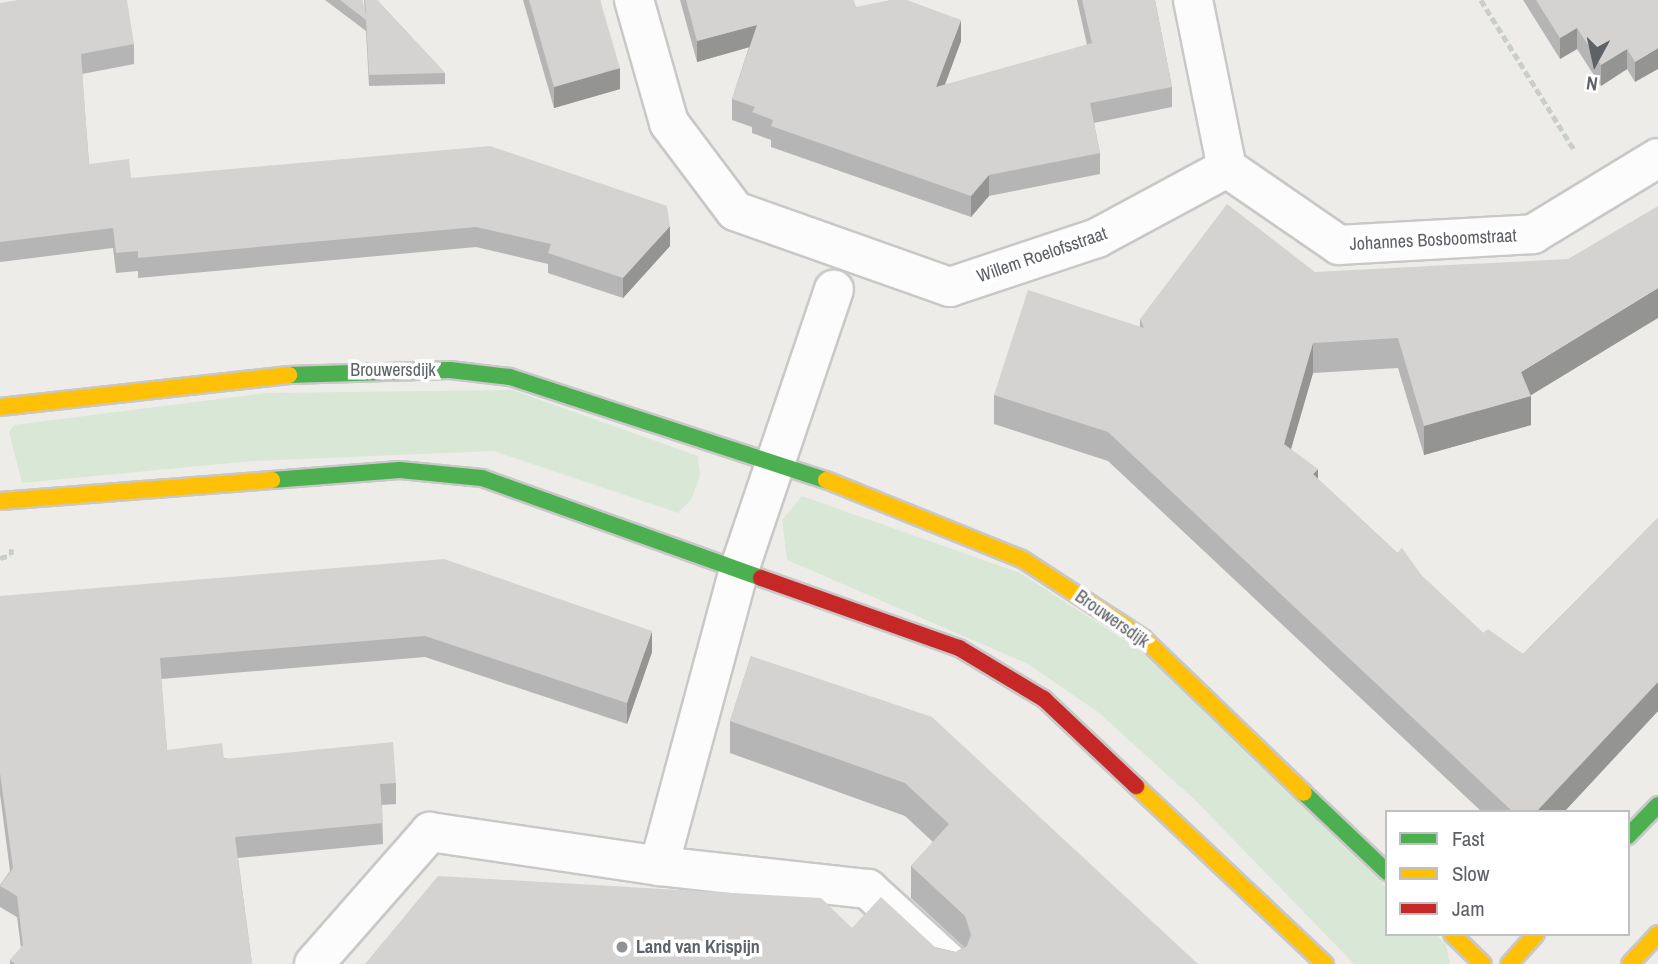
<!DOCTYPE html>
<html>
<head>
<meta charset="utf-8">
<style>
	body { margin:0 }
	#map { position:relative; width:1658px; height:964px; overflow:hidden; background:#edece9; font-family:"Archivo Narrow",sans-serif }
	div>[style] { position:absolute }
	.green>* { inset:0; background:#d9e8d6 }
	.path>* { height:4.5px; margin-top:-2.25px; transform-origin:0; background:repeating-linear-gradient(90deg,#cacecb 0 7px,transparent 0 10.5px) }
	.roads { filter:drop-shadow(2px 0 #c8c8c8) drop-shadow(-2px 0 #c8c8c8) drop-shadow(0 2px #c8c8c8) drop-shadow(0 -2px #c8c8c8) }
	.street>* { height:38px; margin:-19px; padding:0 19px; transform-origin:19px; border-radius:19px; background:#fcfcfc }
	.fast>* { height:16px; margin:-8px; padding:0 8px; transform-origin:8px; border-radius:8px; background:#4caf50 }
	.slow>* { height:16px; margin:-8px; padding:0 8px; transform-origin:8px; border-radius:8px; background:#ffc107 }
	.jam>* { height:16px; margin:-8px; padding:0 8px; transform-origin:8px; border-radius:8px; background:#c62828 }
	.wall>* { inset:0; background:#b6b5b5 }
	.shaded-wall>* { inset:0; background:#949493 }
	.building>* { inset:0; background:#d4d3d2 }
	.dots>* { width:19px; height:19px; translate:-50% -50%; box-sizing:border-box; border:4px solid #fff; border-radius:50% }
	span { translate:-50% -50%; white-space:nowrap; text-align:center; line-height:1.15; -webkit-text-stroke:7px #fff; paint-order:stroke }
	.street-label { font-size:18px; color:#5e6266 }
	.poi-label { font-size:18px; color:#5e6266; font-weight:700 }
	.left { translate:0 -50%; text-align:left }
	.legend { position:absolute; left:1385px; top:810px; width:245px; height:126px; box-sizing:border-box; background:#fff; border:2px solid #bfc0c2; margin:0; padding:9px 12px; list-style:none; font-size:21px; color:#5e6266 }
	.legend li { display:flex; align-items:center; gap:14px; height:35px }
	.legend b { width:35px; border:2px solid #bfc0c2 }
	.north { position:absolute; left:1560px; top:28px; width:70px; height:70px; -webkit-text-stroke:5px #fff; paint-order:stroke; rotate:188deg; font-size:19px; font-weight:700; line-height:28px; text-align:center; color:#5e6266 }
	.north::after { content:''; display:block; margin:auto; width:24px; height:32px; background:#5e6266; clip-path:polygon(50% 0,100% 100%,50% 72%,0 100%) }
</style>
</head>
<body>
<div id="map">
	<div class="green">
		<div style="clip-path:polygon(512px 390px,698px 456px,700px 476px,691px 500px,678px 513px,494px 451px,252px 461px,22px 483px,9px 432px,14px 425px,265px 393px)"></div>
		<div style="clip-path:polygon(802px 496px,1020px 573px,1137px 648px,1387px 888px,1387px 934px,1435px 934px,1446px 944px,1450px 964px,1354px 964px,1196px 801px,1098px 712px,1026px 663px,787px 560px,782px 520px)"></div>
	</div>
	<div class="path">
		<div style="left:1481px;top:0;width:178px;rotate:58.1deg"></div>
		<div style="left:0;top:558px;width:11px;rotate:-15deg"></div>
		<div style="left:11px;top:555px;width:6px;rotate:-90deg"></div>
	</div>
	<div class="roads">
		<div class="street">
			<div style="left:634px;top:0;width:128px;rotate:74.1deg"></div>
			<div style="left:669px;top:123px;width:110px;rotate:53.1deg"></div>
			<div style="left:735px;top:211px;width:228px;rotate:19.5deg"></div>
			<div style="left:950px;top:287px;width:155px;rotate:-18.4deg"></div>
			<div style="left:1097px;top:238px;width:148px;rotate:-28.3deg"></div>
			<div style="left:1193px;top:0;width:171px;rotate:78.6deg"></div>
			<div style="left:1227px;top:168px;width:136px;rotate:34.5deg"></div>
			<div style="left:1339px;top:245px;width:194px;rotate:-3.2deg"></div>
			<div style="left:1533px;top:234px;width:146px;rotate:-31.3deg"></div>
			<div style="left:659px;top:866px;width:210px;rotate:6.3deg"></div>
			<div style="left:868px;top:889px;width:111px;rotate:42.4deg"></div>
			<div style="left:314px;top:964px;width:176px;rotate:-48.7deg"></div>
			<div style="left:430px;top:832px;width:232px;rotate:8.4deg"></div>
			<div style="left:659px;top:866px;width:307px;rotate:-74.9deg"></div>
			<div style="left:739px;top:570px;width:296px;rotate:-71.3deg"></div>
		</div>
		<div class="fast">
			<div style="left:289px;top:375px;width:161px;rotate:-1.8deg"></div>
			<div style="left:450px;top:370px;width:60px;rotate:6.7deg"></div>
			<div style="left:510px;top:377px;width:332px;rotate:18.1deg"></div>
			<div style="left:272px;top:480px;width:128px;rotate:-4.5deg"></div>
			<div style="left:400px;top:470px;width:82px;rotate:5.6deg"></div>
			<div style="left:482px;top:478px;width:296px;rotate:19.7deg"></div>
			<div style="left:1304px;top:793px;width:115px;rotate:43.6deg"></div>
			<div style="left:1628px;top:836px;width:43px;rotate:-45.9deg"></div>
		</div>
		<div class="slow">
			<div style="left:0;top:407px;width:291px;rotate:-6.3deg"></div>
			<div style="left:826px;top:480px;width:211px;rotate:22deg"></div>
			<div style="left:1022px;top:559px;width:145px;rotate:33.1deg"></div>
			<div style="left:1143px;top:638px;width:223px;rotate:43.9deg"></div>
			<div style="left:0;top:501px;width:273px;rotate:-4.4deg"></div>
			<div style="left:1136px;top:786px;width:260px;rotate:43.3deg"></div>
			<div style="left:1452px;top:934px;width:43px;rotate:44.1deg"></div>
			<div style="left:1509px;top:964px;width:40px;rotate:-48deg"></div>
			<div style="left:1630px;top:964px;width:41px;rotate:-47deg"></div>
		</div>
		<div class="jam">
			<div style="left:761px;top:578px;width:210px;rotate:19.5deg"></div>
			<div style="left:959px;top:648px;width:99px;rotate:31deg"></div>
			<div style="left:1044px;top:699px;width:127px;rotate:43.4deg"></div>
		</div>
	</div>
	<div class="wall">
		<div style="clip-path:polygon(325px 0,362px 0,365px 11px,364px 0,377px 0,445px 73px,445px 84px,369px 86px,366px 31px)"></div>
		<div style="clip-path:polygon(523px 0,600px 0,620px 89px,554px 108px)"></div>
		<div style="clip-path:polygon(680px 0,853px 0,856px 7px,961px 41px,945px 85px,1087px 45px,1077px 0,1155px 0,1172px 87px,1172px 107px,1094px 123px,1100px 153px,1100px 174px,989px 196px,971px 217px,771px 147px,771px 140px,752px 133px,752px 127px,732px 120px,732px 99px,749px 47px,697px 62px)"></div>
		<div style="clip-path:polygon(1523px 0,1658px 0,1635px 82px,1627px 69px,1601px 86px,1577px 49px,1560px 59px)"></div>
		<div style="clip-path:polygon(0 3px,134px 44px,134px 64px,82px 74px,89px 164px,131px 178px,670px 246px,623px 298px,548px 273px,548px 264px,476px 247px,138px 278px,138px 271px,116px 273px,113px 248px,0 262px)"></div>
		<div style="clip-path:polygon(1315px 272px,1531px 395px,1531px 425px,1424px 455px,1398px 368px,1313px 373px,1291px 449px,1318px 479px,1483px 633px,1523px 654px,1658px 518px,1658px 711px,1564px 812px,1482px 812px,1108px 461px,994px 424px,994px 395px,1140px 327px,1140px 319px)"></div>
		<div style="clip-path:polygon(0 596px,652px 652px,627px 724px,425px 657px,161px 679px,167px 750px,396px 783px,396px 804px,382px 805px,383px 844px,238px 858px,252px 964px,10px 964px,10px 960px,21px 948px,17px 917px,0 907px,0 885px,10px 871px,0 794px)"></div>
		<div style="clip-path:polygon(751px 656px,1198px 964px,365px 964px,852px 928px,956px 952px,964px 947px,911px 898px,911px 866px,933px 842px,905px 816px,730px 753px,730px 721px)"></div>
	</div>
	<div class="shaded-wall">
		<div style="clip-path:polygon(961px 20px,961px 41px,936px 108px,936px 87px)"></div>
		<div style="clip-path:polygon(757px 25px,757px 45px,697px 62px,697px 41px)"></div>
		<div style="clip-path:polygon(1577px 28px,1577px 49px,1560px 59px,1560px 38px)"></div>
		<div style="clip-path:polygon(1658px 48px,1658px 69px,1635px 82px,1635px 62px)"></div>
		<div style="clip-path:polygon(1627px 49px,1627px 69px,1601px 86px,1601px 65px)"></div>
		<div style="clip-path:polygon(620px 68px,620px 89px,554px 108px,554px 87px)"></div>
		<div style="clip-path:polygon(989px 175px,989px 196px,971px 217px,971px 196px)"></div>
		<div style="clip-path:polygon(670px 226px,670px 246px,623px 298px,623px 278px)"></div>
		<div style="clip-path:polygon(1658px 288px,1658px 318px,1528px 397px,1531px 396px,1531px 425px,1424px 455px,1424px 426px,1521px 372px)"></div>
		<div style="clip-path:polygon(1313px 343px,1313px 373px,1284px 473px,1284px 444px)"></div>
		<div style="clip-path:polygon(1318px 469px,1318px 498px,1313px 474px)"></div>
		<div style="clip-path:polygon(652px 631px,652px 652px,627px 724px,627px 703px)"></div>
		<div style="clip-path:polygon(1658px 682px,1658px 711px,1564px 812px,1536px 812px)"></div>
	</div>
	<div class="building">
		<div style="clip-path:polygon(18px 0,127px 0,134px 44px,81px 54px,89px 164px,129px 159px,131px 178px,490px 146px,667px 206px,670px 226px,623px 278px,548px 253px,551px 244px,476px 227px,138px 258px,138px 251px,116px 253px,113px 228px,0 242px,0 3px)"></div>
		<div style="clip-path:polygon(340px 0,362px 0,366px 14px,365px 0,377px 0,445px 73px,369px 75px,366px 20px)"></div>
		<div style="clip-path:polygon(529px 0,600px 0,620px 68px,554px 87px)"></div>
		<div style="clip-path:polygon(686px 0,853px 0,856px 7px,890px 0,907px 0,961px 20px,936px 87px,1092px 43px,1082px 0,1155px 0,1172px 87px,1090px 103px,1100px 153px,989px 175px,971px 196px,771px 126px,773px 120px,752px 112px,755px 107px,732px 99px,757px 25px,697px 41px)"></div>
		<div style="clip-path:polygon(1536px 0,1658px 0,1658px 48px,1635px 62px,1627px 49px,1601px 65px,1577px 28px,1560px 38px)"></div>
		<div style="clip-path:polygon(1227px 204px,1315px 272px,1568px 259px,1658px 206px,1658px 288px,1521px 372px,1531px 396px,1424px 426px,1398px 338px,1313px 343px,1284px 444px,1318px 469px,1313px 474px,1397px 553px,1402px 548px,1422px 576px,1483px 633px,1488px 629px,1523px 654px,1658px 518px,1658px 682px,1536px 812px,1513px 812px,1108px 432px,994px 395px,1028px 290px,1144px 328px,1140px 319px)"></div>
		<div style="clip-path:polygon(444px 559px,652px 631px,627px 703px,425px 636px,160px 658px,167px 750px,222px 743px,224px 759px,393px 742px,396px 783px,380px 784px,383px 823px,235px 837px,252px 964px,15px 964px,10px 960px,23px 945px,17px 896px,0 886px,13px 868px,0 773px,0 596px)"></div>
		<div style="clip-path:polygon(751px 656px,932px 717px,1198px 964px,365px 964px,438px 876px,821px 898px,852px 928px,881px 897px,936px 948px,956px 952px,967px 946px,971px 935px,965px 916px,911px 866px,949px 824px,905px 783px,730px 721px)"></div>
	</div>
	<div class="dots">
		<div style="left:622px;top:947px;background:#909294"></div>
	</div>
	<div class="street-label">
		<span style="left:1433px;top:240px;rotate:-3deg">Johannes Bosboomstraat</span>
		<span style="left:1042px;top:255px;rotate:-19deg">Willem Roelofsstraat</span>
		<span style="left:393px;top:370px">Brouwersdijk</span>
		<span style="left:1112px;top:619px;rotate:35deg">Brouwersdijk</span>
	</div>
	<div class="poi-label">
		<span class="left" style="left:636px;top:947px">Land van Krispijn</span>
	</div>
	<ul class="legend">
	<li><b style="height:9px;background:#4caf50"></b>Fast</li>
	<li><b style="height:9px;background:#ffc107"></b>Slow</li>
	<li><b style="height:9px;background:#c62828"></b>Jam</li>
	</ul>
	<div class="north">N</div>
</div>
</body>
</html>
